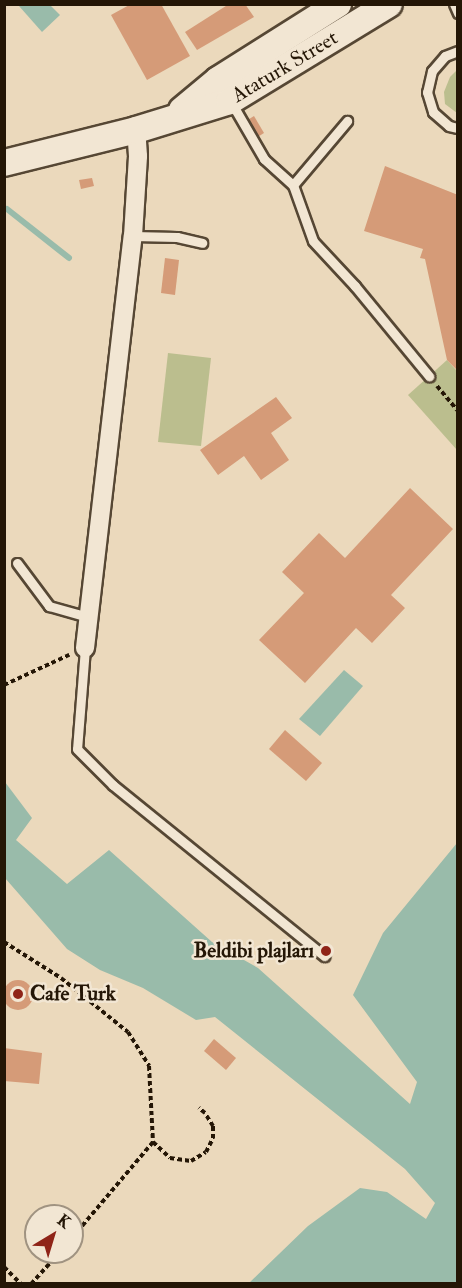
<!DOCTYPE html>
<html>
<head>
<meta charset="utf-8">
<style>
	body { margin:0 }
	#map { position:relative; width:462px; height:1288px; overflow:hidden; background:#ebd9bc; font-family:"IM FELL Double Pica",serif }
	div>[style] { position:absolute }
	.green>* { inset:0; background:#bbbe8e }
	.water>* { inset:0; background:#9ba }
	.stream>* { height:6px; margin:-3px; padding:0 3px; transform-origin:3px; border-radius:3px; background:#9ba }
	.building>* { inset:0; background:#d59b78 }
	.round { border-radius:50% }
	.path>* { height:4px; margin-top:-2px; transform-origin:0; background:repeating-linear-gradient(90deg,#241606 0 4.5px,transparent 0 7.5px) }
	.roads { filter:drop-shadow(2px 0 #564734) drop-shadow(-2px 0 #564734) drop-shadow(0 2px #564734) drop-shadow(0 -2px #564734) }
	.lane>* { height:9px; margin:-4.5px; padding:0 4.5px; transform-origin:4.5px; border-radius:4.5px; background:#f2e6d3 }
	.street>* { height:18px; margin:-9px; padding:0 9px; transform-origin:9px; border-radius:9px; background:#f2e6d3 }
	.secondary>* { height:26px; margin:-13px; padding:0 13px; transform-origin:13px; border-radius:13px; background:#f2e6d3 }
	.dots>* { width:16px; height:16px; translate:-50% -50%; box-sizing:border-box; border:3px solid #f2e6d3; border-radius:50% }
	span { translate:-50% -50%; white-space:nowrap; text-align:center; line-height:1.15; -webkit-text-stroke:5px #f2e6d3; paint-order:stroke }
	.street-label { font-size:21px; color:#241606 }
	.poi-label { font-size:21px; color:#241606; font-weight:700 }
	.right { translate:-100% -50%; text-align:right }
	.left { translate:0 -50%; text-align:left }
	.frame { position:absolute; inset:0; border:6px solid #241606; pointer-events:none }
	.north { position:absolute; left:24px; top:1204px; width:60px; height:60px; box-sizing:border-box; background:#f2e6d3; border:2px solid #a09381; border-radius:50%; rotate:38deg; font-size:16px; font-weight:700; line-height:24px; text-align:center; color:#241606 }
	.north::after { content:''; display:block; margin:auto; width:21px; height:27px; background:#8f2418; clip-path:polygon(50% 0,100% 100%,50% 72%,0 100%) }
</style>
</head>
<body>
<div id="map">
	<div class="green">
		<div style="clip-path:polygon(457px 70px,457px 113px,445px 104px,444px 92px,450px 77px)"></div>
		<div style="clip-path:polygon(168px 353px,211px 358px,201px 446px,158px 442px)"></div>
		<div style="clip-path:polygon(447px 360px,457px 371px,457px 450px,408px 395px)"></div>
	</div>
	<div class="water">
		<div style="clip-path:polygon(20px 5px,50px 5px,60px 15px,42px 32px,19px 6px)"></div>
		<div style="clip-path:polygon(344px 670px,363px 686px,320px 736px,299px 719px)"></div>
		<div style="clip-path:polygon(5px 782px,32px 818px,16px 840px,67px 884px,109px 850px,212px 942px,258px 968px,410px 1104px,417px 1082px,353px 995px,383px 933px,457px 843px,457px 1283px,249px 1283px,308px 1226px,360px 1188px,387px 1192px,426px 1219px,435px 1203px,405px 1169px,215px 1017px,196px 1020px,143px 988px,100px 970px,67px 949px,5px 878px)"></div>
	</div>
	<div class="stream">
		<div style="left:7px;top:209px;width:79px;rotate:38.3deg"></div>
	</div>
	<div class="building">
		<div style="clip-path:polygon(131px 4px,161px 4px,190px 56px,147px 80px,111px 15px)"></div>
		<div style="clip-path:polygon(229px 4px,245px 4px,254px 17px,197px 50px,185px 32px)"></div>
		<div style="clip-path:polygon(254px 116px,264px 133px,256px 138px,246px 121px)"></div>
		<div style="clip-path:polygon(385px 166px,458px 195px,458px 371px,447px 360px,425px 259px,420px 258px,423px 249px,364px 231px)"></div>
		<div style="clip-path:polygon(92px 178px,94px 186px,81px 189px,79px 180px)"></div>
		<div style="clip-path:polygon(165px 258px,179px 260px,175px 295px,161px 293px)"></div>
		<div style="clip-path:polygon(276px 397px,292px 418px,271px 433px,289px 460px,261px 480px,244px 456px,218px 475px,200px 450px)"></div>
		<div style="clip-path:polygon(410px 488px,453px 529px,391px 595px,405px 608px,372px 643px,356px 628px,305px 683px,259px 640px,304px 593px,282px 572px,319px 533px,345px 558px)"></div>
		<div style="clip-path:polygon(285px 730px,322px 763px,306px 781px,269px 749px)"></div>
		<div class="round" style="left:3px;top:980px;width:30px;height:30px"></div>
		<div style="clip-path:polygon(214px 1039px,236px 1058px,226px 1070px,204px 1051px)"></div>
		<div style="clip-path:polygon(4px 1048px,42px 1053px,39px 1084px,4px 1081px)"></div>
	</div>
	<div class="path">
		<div style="left:437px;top:386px;width:33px;rotate:50deg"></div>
		<div style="left:4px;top:685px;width:72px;rotate:-24.8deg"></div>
		<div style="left:4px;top:942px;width:67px;rotate:32.3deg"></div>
		<div style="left:61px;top:978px;width:86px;rotate:38.9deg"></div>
		<div style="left:128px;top:1032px;width:40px;rotate:58deg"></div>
		<div style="left:149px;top:1066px;width:76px;rotate:87deg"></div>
		<div style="left:153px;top:1142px;width:126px;rotate:130.2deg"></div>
		<div style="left:153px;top:1142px;width:23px;rotate:43deg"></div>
		<div style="left:170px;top:1158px;width:21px;rotate:8deg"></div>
		<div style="left:191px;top:1161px;width:17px;rotate:-31deg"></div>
		<div style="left:206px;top:1152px;width:16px;rotate:-63deg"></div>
		<div style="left:213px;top:1138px;width:12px;rotate:-90deg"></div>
		<div style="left:213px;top:1126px;width:15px;rotate:-122deg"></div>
		<div style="left:205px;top:1113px;width:8px;rotate:-140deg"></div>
		<div style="left:4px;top:1267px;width:24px;rotate:45deg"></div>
		<div style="left:31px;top:1284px;width:43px;rotate:-47.8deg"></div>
	</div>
	<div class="roads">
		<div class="lane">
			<div style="left:454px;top:4px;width:10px;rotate:66deg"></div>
			<div style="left:458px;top:51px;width:14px;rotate:159deg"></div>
			<div style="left:445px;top:56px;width:20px;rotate:131deg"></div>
			<div style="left:432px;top:71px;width:22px;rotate:103deg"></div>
			<div style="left:427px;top:92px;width:21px;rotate:73deg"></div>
			<div style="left:433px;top:112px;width:21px;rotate:41deg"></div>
			<div style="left:449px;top:126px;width:9px;rotate:13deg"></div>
			<div style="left:231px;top:102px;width:66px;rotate:59.9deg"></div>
			<div style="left:264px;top:159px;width:39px;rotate:42deg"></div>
			<div style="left:293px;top:185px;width:59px;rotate:70.3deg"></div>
			<div style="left:313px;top:241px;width:62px;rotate:47deg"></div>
			<div style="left:355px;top:286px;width:117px;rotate:50.6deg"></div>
			<div style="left:293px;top:185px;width:84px;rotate:-49.8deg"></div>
			<div style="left:133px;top:236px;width:44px;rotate:1.3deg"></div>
			<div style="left:177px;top:237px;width:26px;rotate:13deg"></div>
			<div style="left:17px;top:563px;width:54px;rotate:53.3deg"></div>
			<div style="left:49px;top:606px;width:41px;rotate:15.8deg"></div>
			<div style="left:85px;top:648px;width:101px;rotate:94.5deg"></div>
			<div style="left:77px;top:749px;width:51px;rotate:45deg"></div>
			<div style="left:113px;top:785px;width:272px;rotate:39deg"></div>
		</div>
		<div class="street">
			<div style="left:85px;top:648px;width:415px;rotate:-83.4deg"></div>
			<div style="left:133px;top:236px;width:80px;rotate:-86.4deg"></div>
			<div style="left:138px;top:156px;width:26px;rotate:-94deg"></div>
		</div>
		<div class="secondary">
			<div style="left:182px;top:110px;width:47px;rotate:-39.8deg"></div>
			<div style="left:218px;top:80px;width:142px;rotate:-32.3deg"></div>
			<div style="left:4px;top:163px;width:136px;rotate:-14deg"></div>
			<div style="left:136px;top:130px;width:98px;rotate:-17.1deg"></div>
			<div style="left:230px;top:101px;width:186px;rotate:-31.4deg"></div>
		</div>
	</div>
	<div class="dots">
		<div style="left:326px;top:951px;background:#8f2418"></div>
		<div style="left:18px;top:994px;background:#8f2418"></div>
	</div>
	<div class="street-label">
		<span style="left:285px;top:67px;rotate:-31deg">Ataturk Street</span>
	</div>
	<div class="poi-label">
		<span class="right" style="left:314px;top:951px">Beldibi plajları</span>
		<span class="left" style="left:30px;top:994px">Cafe Turk</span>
	</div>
	<div class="frame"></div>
	<div class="north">K</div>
</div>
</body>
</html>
